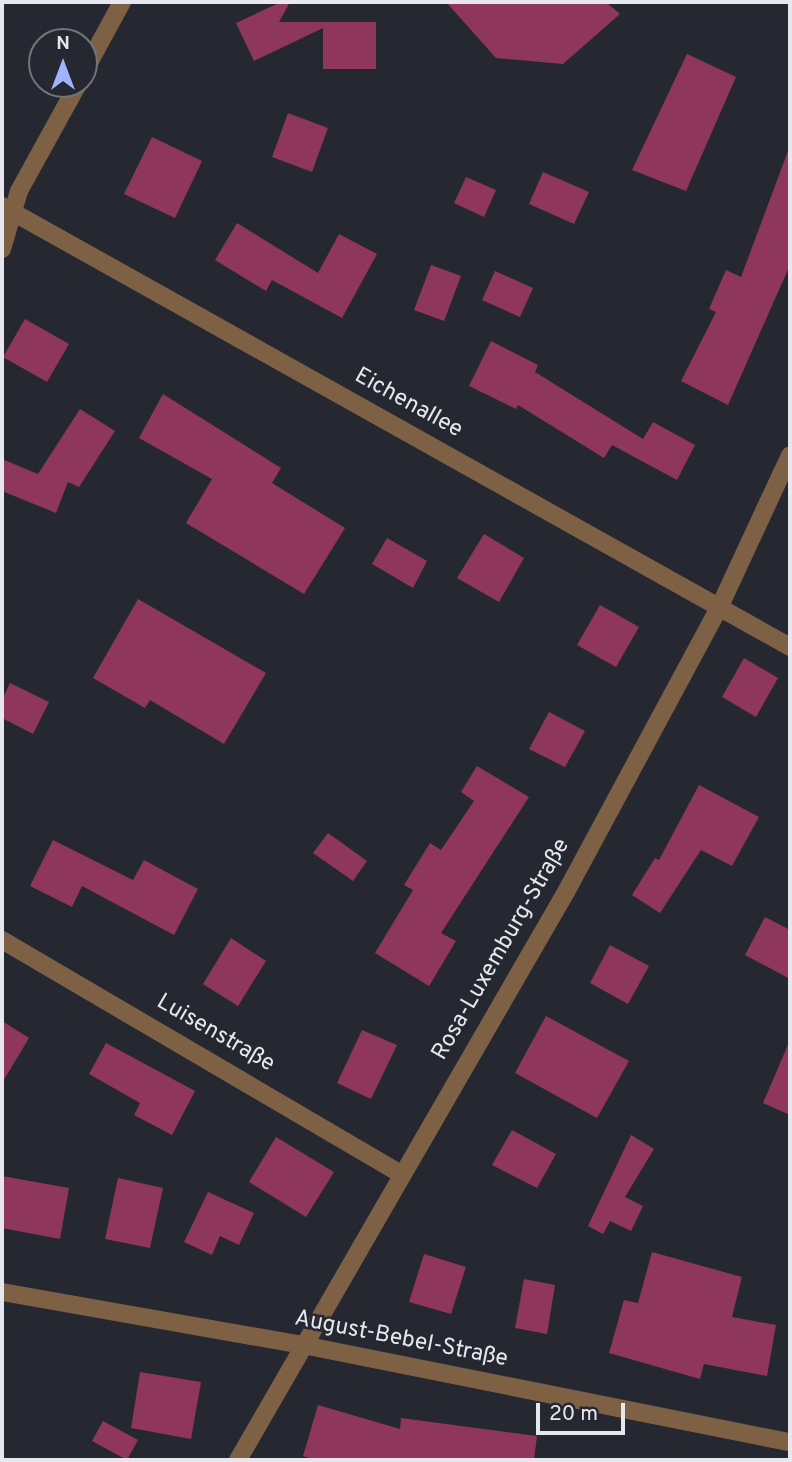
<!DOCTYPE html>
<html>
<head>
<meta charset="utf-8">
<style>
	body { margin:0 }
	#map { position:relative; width:792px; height:1462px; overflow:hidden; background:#262831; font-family:Overpass,sans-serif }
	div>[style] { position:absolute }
	.building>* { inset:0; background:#8e365b }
	.minor>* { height:18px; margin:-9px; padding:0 9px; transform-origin:9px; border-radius:9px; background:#7e6145 }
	span { translate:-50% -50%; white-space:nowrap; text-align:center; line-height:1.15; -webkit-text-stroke:5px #262831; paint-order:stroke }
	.street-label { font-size:23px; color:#e7e8ef }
	.frame { position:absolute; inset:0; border:4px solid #e7e8ef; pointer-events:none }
	.north { position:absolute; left:28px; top:28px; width:70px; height:70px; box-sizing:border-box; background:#262831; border:2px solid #73757d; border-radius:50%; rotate:0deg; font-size:19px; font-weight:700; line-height:28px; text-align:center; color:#e7e8ef }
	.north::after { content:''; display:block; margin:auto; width:24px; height:32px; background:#a1b3fd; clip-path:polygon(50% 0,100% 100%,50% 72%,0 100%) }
	.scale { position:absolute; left:536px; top:1403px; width:89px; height:32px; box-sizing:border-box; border:4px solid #e7e8ef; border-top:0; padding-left:9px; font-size:21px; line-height:24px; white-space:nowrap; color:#e7e8ef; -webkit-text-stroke:5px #262831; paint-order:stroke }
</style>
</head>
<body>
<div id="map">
	<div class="building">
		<div style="clip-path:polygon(281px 2px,290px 2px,279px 22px,376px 22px,376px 69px,323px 69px,323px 28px,254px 61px,236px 23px)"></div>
		<div style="clip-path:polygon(446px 2px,606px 2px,620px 14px,563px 64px,496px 58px)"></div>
		<div style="clip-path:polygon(687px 54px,736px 77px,686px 191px,632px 170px)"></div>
		<div style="clip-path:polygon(288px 113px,328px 128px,312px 172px,272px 157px)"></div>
		<div style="clip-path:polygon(152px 137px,202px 161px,175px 218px,124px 194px)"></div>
		<div style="clip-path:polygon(788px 151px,790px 265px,728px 405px,681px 381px,716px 312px,709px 309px,726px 270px,741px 277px)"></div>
		<div style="clip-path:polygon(543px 172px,589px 192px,574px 224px,529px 204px)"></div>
		<div style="clip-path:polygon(466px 177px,496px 190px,484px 217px,454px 203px)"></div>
		<div style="clip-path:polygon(237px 223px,318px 273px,339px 234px,377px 254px,342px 318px,272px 280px,266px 291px,215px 260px)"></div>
		<div style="clip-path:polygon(431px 265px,461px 276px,444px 321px,414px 310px)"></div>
		<div style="clip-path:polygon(495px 271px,533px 288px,520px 317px,482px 300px)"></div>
		<div style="clip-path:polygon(25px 319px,69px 344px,47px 382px,3px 357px)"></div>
		<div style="clip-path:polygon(491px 341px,538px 365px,535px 372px,643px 439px,653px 422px,695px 445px,677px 480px,612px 445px,604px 458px,518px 405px,516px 409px,469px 386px)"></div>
		<div style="clip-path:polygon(163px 394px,281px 468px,272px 483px,345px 528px,304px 594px,186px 523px,212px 479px,139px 438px)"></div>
		<div style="clip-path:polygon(80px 409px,115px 431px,79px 487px,68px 482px,56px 513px,2px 491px,2px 459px,38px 474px)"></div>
		<div style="clip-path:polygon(484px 534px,524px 558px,499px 602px,457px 578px)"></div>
		<div style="clip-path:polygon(387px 538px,427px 561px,413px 588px,372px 564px)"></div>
		<div style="clip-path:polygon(138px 599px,266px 673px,224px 744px,150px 700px,145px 708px,93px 678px)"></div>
		<div style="clip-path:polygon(600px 605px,639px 627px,616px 667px,577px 645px)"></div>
		<div style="clip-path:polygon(744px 658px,778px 678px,756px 717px,722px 697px)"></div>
		<div style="clip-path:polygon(10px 683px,49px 702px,33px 734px,2px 718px,2px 700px)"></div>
		<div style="clip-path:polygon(549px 712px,585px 731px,565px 767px,529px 749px)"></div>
		<div style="clip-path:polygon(477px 766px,529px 797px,441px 933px,456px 941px,429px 986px,375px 953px,413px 890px,404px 885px,430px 843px,441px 850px,474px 801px,461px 792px)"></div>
		<div style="clip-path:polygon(699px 785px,759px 817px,732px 866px,701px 850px,660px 913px,632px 895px,655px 858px,659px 860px)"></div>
		<div style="clip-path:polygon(328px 833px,367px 861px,353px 881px,313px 853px)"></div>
		<div style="clip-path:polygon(53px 840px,133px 880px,144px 860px,198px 889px,174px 935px,82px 886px,72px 907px,30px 886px)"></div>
		<div style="clip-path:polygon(765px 917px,790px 930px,790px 979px,745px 955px)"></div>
		<div style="clip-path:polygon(231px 938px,266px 961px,238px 1006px,203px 984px)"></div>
		<div style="clip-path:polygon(610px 945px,649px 966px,628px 1004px,590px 983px)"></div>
		<div style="clip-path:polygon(546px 1016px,629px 1061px,597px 1118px,515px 1073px)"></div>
		<div style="clip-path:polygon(2px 1021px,29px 1038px,2px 1083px)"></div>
		<div style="clip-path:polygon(362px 1030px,397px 1045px,371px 1099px,337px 1083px)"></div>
		<div style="clip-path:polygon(790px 1040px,790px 1115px,763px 1103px)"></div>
		<div style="clip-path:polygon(106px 1043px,195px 1091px,172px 1135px,134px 1115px,140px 1103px,89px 1074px)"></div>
		<div style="clip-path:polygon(512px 1130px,556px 1154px,537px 1188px,492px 1165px)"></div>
		<div style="clip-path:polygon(631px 1135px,654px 1149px,625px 1197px,643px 1206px,631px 1231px,610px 1221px,603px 1234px,588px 1226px)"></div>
		<div style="clip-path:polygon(276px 1137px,334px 1172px,306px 1217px,249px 1182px)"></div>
		<div style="clip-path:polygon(2px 1176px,69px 1188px,60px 1239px,2px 1228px)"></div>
		<div style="clip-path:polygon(118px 1178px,163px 1188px,150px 1248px,105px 1239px)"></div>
		<div style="clip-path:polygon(208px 1192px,254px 1213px,239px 1245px,220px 1236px,212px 1255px,184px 1242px)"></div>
		<div style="clip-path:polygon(652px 1252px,742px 1277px,732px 1317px,776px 1325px,767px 1376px,704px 1364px,700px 1379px,609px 1353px,624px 1300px,638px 1303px)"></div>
		<div style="clip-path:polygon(424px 1254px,466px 1267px,451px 1314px,409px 1302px)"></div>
		<div style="clip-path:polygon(524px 1279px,555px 1285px,547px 1334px,515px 1328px)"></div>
		<div style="clip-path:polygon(140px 1372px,201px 1382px,191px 1439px,131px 1428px)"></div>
		<div style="clip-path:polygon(318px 1405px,400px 1429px,401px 1418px,537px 1436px,534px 1460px,316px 1460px,303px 1456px)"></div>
		<div style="clip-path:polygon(103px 1421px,138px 1440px,127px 1460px,92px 1441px)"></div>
	</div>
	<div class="minor">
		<div style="left:84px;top:72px;width:80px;rotate:-61.5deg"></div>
		<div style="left:2px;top:206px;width:903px;rotate:29.23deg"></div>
		<div style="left:2px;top:249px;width:60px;rotate:-73.7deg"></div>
		<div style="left:19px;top:191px;width:122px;rotate:-61.1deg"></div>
		<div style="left:2px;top:940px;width:463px;rotate:30.4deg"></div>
		<div style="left:2px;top:1292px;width:306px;rotate:10deg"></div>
		<div style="left:303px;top:1345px;width:497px;rotate:11.3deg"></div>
		<div style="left:238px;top:1460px;width:656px;rotate:-60deg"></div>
		<div style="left:566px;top:892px;width:325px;rotate:-61.7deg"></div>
		<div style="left:720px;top:606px;width:166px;rotate:-65.1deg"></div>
	</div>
	<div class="street-label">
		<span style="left:408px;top:404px;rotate:29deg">Eichenallee</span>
		<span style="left:502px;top:950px;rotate:-60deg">Rosa-Luxemburg-Straße</span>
		<span style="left:215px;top:1034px;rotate:30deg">Luisenstraße</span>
		<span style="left:401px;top:1340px;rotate:11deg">August-Bebel-Straße</span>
	</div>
	<div class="frame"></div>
	<div class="north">N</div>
	<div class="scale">20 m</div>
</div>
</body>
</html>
